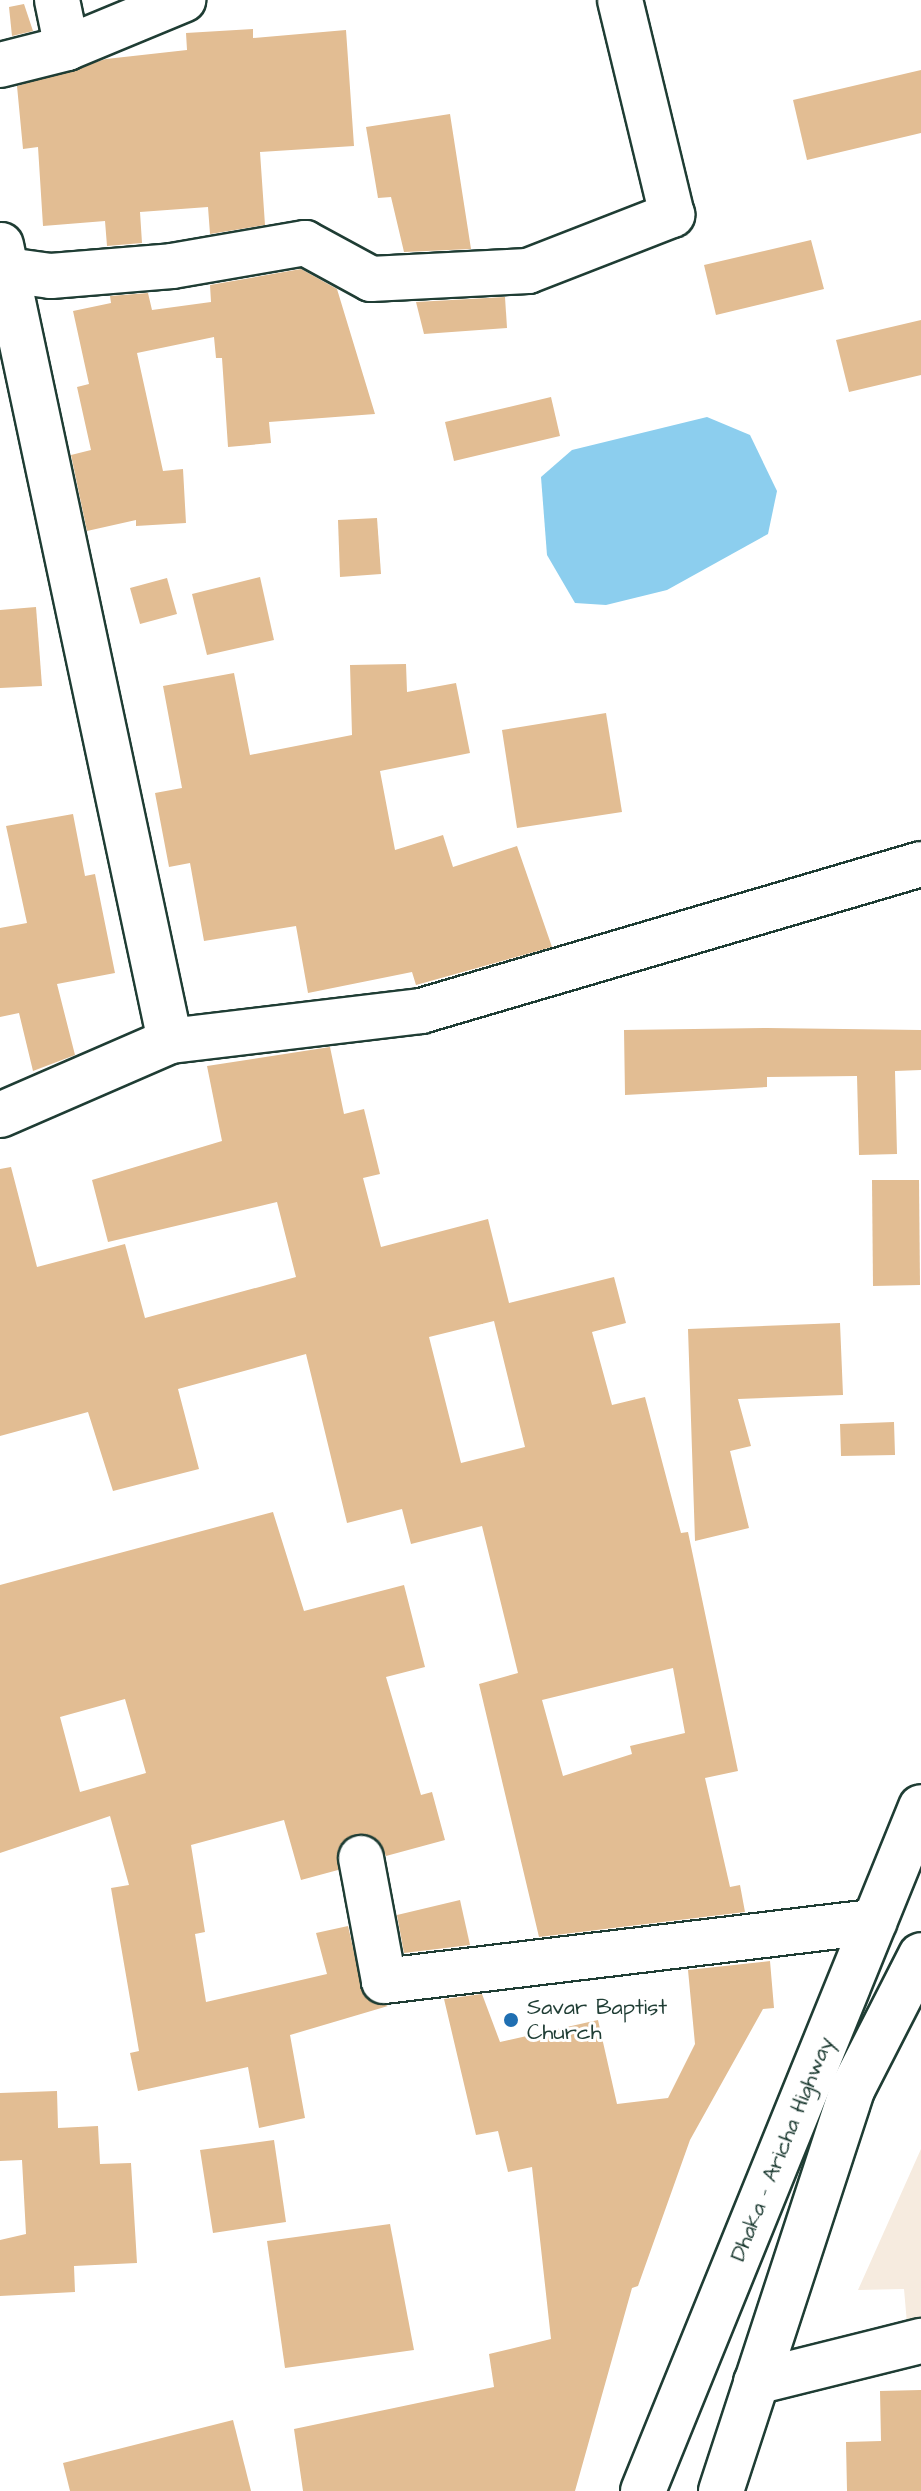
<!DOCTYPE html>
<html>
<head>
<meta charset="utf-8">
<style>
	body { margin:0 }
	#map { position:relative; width:921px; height:2491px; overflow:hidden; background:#fff; font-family:"Architects Daughter",sans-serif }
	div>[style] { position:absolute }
	.built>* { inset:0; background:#f6ebdf }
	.water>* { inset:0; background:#8cceee }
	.building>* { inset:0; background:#e2bd93 }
	.roads { filter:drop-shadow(2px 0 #1f3d34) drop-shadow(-2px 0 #1f3d34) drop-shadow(0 2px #1f3d34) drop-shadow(0 -2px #1f3d34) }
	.minor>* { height:44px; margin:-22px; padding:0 22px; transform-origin:22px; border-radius:22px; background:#fff }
	.highway>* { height:44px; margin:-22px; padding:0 22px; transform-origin:22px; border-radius:22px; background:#fff }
	.dots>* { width:22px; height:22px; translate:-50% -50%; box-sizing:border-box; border:4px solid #fff; border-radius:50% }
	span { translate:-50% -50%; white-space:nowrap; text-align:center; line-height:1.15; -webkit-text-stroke:6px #fff; paint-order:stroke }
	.poi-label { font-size:22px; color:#1f3d34 }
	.left { translate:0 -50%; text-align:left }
	.street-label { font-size:22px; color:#1f3d34 }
</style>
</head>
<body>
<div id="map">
	<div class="built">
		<div style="clip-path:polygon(921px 2149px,921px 2332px,908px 2335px,904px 2289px,858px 2290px)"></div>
	</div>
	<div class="water">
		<div style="clip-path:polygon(707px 417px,750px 435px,777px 491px,768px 534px,667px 590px,606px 605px,575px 603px,547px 555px,541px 477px,572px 450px)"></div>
	</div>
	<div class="building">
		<div style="clip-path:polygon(24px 4px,33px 31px,12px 36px,9px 7px)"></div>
		<div style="clip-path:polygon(253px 29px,253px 38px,346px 30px,354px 146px,260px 152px,265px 225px,210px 234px,208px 207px,140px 212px,142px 243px,107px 246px,105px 221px,43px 226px,38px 147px,23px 149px,17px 86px,106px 59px,187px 50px,186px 33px)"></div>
		<div style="clip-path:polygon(921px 70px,921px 133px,807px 160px,793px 100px)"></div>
		<div style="clip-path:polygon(450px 114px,471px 249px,404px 252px,391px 197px,378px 198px,366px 127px)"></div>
		<div style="clip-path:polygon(811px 240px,824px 289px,716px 315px,704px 265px)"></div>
		<div style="clip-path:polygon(301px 269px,337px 289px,375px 414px,269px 422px,271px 443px,228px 447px,222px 358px,216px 358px,214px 337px,137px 353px,163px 471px,183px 469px,186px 523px,136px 526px,136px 520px,87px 531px,71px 455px,91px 450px,77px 387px,89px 384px,73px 311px,111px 303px,110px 296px,148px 293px,152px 310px,211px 302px,210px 285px)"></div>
		<div style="clip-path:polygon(505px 297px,507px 328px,424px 334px,416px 302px)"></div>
		<div style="clip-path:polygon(921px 320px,921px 375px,849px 392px,836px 340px)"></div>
		<div style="clip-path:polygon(551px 397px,560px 436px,454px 461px,445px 422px)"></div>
		<div style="clip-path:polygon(377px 518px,381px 574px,340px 577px,338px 520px)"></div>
		<div style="clip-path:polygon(260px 577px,274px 640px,207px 655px,192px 594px)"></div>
		<div style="clip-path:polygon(167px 578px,177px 614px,140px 624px,130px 588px)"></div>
		<div style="clip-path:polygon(36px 607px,42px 686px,0 688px,0 610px)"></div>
		<div style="clip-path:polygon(406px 664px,407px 692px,456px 683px,470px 753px,380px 771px,395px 850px,443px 835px,453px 867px,517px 846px,552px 947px,416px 985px,412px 972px,308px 993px,296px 926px,204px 941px,190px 863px,169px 867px,155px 793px,182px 788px,163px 686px,234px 673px,250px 755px,352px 735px,350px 665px)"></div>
		<div style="clip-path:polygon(606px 713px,622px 812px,517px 828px,502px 730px)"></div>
		<div style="clip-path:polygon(73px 814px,85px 876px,95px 874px,115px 973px,57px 984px,75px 1055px,33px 1071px,19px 1013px,0 1017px,0 928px,27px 923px,6px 826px)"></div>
		<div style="clip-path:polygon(767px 1028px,921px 1030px,921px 1070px,895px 1071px,897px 1154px,859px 1155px,857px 1076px,767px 1077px,767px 1087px,625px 1095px,624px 1030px)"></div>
		<div style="clip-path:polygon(evenodd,330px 1047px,344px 1114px,364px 1109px,380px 1174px,363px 1178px,381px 1247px,488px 1219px,509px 1303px,614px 1277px,626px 1323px,592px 1332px,612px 1405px,645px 1397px,681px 1533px,688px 1532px,738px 1771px,705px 1778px,730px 1887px,740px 1885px,745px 1912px,539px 1937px,479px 1684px,518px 1673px,482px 1526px,411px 1544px,402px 1509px,347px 1523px,306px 1354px,178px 1389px,199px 1469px,113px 1491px,88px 1412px,0 1436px,0 1169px,11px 1167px,37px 1267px,125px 1244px,145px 1318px,296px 1277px,277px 1202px,108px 1242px,92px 1180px,222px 1141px,207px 1066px,330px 1047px,494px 1321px,525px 1447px,461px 1463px,429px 1337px,494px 1321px,330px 1047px,673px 1668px,685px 1733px,630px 1746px,632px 1754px,563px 1776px,542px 1700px,673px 1668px)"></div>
		<div style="clip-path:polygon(872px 1180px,919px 1180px,920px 1285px,873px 1286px)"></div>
		<div style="clip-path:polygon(840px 1323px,843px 1395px,738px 1399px,751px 1446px,730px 1451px,749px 1528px,695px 1541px,688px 1329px)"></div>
		<div style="clip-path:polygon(894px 1422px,895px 1455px,841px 1456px,840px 1424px)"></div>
		<div style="clip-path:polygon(evenodd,273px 1512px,304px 1611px,404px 1585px,425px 1667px,386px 1677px,421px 1795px,432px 1792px,445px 1840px,386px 1856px,379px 1841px,356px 1834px,338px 1849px,338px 1870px,301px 1880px,284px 1820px,191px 1845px,205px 1932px,195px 1934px,206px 2002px,327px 1974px,316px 1933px,348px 1926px,364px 1996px,388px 2006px,290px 2035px,305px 2118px,259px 2128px,248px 2067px,138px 2091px,130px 2053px,139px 2051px,111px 1888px,129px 1885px,110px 1816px,0 1853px,0 1585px,273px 1512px,125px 1699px,146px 1773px,80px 1792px,60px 1717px,125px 1699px)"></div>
		<div style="clip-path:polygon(460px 1900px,470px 1945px,404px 1953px,397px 1915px)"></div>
		<div style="clip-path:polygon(770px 1961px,774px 2008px,763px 2009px,690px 2140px,638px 2286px,632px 2288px,575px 2491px,303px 2491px,294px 2429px,494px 2387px,489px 2354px,551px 2339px,532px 2167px,508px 2172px,498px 2131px,476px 2135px,444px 1999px,482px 1994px,500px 2042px,598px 2020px,617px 2104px,668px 2098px,695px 2044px,688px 1970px)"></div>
		<div style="clip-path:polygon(57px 2091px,58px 2128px,98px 2126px,100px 2164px,131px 2163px,137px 2263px,74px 2266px,75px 2292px,0 2296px,0 2240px,26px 2234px,22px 2160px,0 2161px,0 2093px)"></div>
		<div style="clip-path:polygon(274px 2140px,286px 2222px,213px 2233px,200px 2150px)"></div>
		<div style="clip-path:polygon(390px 2224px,414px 2350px,285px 2368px,267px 2241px)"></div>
		<div style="clip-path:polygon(921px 2390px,921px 2491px,847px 2491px,846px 2442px,881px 2441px,880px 2391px)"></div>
		<div style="clip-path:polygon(233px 2420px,251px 2491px,70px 2491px,63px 2463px)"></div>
	</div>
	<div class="roads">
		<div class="minor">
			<div style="left:57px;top:0;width:49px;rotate:78.2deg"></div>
			<div style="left:0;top:65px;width:69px;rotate:-14.2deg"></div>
			<div style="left:67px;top:48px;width:126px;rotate:-22.5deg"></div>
			<div style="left:1px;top:245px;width:814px;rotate:78.01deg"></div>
			<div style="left:0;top:269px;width:51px;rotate:7.8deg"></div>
			<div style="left:51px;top:276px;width:121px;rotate:-4.7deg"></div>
			<div style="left:172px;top:266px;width:135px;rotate:-9.8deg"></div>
			<div style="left:305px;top:243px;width:75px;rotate:28.6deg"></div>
			<div style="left:371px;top:279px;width:157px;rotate:-2.9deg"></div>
			<div style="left:528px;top:271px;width:155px;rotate:-21.3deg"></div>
			<div style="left:672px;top:215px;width:221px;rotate:-103.6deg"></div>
			<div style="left:0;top:1115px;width:185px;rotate:-23.5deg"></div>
			<div style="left:170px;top:1041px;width:253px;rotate:-6.8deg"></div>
			<div style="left:421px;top:1011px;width:521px;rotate:-16.38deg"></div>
			<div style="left:361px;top:1858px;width:125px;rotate:79.4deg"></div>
			<div style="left:384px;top:1981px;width:494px;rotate:-6.9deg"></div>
			<div style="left:756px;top:2382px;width:170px;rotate:-14deg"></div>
		</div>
		<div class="highway">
			<div style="left:643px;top:2491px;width:738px;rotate:-67.88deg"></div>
			<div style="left:721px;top:2491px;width:424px;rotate:-71.9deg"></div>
			<div style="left:853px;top:2088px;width:149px;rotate:-62.9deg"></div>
		</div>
	</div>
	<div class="dots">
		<div style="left:511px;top:2020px;background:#1f6fb2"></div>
	</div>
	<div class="poi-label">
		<span class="left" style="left:527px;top:2020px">Savar Baptist<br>Church</span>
	</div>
	<div class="street-label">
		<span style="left:782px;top:2149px;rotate:-68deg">Dhaka - Aricha Highway</span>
	</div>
</div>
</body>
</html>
